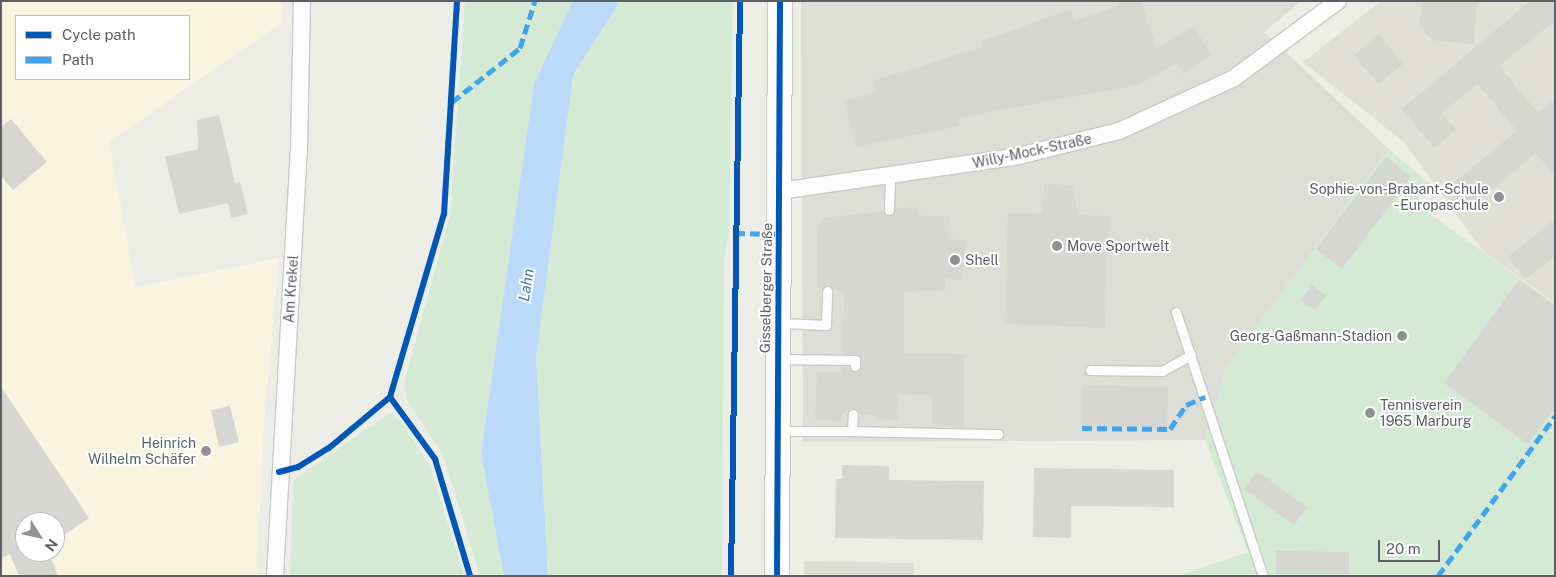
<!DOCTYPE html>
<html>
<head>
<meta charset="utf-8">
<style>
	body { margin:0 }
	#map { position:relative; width:1556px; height:577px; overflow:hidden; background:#edede8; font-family:"Public Sans",sans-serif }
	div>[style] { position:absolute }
	.commercial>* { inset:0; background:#f7f4e0 }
	.industrial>* { inset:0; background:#deded9 }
	.education>* { inset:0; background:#e0e0d7 }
	.green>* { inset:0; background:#d4ead4 }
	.water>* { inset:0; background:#bbd9f8 }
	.building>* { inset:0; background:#d6d6d3 }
	.roads { filter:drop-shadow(1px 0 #c9cac8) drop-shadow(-1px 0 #c9cac8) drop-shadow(0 1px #c9cac8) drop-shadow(0 -1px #c9cac8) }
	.service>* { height:9px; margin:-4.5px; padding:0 4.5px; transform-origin:4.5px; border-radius:4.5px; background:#fcfcfc }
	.minor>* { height:16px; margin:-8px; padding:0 8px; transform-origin:8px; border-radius:8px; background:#fcfcfc }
	.secondary>* { height:24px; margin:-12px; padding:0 12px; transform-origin:12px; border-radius:12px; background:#fcfcfc }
	.quiet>* { height:5px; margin-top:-2.5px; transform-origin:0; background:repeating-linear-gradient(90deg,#40a5ee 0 10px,transparent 0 15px) }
	.cycleway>* { height:6px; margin:-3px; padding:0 3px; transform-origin:3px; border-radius:3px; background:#0057b8 }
	.dots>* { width:14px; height:14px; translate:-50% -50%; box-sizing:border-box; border:2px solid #fff; border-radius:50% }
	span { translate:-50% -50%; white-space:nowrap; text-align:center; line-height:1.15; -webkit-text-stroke:4px #fff; paint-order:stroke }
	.street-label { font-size:14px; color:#5c6066 }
	.poi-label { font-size:14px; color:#5c6066 }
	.right { translate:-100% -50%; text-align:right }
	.left { translate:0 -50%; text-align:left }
	.water-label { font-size:15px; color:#3e72c1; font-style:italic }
	.frame { position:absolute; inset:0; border:2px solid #5c6066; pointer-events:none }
	.legend { position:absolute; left:15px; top:15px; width:175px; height:65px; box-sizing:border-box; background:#fff; border:1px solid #bebfc2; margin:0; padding:6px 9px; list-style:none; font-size:15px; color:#5c6066 }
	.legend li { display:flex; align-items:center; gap:10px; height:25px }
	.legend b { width:25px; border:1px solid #bebfc2 }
	.north { position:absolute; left:15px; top:512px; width:50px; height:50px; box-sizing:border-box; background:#fff; border:1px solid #bebfc2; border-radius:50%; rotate:126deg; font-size:14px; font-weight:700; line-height:20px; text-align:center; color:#5c6066 }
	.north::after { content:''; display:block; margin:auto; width:18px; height:22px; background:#8f9194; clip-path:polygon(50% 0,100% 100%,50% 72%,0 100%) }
	.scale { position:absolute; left:1378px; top:540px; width:62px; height:22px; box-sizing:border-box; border:2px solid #5c6066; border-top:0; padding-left:6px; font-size:15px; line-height:18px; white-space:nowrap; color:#5c6066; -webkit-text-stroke:4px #fff; paint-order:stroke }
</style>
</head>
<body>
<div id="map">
	<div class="commercial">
		<div style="clip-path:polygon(evenodd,1px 1px,282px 1px,283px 22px,109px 142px,136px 287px,279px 258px,264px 425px,257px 576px,1px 576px,1px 1px,16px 16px,189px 16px,189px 79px,16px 79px,16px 16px,1px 1px,25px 522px,55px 522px,55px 552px,25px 552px,25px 522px)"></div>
	</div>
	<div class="industrial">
		<div style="clip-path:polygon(801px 1px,1302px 1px,1264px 32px,1389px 149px,1226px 367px,1205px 440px,803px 442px)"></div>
		<div style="clip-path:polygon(804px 561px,914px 563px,914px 576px,804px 576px)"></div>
	</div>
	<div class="education">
		<div style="clip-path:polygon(1381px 1px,1555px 1px,1555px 303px,1483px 251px,1404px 142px,1303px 62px)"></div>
	</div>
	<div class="green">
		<div style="clip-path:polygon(465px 1px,573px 1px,534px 84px,481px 453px,504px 576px,480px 576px,443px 454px,407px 400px,404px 383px,450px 216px)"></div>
		<div style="clip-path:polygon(620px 1px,733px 1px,729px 232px,724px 261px,722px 576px,548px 576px,536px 358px,573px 75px)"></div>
		<div style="clip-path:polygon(1389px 149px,1429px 183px,1415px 203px,1555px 304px,1555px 576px,1178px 576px,1248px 552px,1205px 440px,1226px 367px)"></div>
		<div style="clip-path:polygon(390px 413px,402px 423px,430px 466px,464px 576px,290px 576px,293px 480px)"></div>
	</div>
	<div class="water">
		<div style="clip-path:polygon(573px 1px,620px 1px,573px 75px,536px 358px,548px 576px,504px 576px,481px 453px,534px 84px)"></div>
	</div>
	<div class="building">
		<div style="clip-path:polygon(1118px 1px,1141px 1px,1157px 49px,1194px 26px,1211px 55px,1183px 74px,1177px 63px,1138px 85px,958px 118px,960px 126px,856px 147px,844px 101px,876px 92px,873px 81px,982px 47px,980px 42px,1071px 9px,1074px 20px,1119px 6px)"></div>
		<div style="clip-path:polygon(1422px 1px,1477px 1px,1474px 44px,1432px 40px,1419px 25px)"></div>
		<div style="clip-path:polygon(1530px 1px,1555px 1px,1555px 21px,1499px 66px,1538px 113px,1555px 99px,1555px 176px,1536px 153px,1470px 208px,1451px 185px,1517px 131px,1478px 84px,1442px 113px,1456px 130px,1434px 148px,1402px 109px)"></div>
		<div style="clip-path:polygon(1379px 34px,1403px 64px,1378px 84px,1354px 55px)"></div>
		<div style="clip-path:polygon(219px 115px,235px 183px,240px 182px,248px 214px,231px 218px,228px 203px,179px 214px,165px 157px,198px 149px,197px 120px)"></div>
		<div style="clip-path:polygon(11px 119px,47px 162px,13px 190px,1px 176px,1px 127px)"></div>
		<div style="clip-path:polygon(1386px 157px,1411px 177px,1342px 269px,1316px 249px)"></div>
		<div style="clip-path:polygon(1044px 184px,1074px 185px,1077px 215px,1109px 216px,1105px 328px,1004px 324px,1008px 213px,1043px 214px)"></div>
		<div style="clip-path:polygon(916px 207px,917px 215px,949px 217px,948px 239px,965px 240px,963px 280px,945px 279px,945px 290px,904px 292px,904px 353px,964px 354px,964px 427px,932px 424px,932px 395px,899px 394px,898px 420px,876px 419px,876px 415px,859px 414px,853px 408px,842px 414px,842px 421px,815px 420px,817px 372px,841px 372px,842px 366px,855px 372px,861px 366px,859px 355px,843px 354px,844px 291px,817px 287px,817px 227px,824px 218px,883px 211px,889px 216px,895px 209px)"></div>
		<div style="clip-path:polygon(1555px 219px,1555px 256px,1526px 279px,1508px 257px)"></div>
		<div style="clip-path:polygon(1519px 280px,1555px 306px,1555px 408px,1528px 444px,1444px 383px)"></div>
		<div style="clip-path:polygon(1312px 285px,1326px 296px,1315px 310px,1301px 300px)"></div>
		<div style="clip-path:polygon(1083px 385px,1168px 387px,1167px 427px,1082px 426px)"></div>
		<div style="clip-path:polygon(1px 387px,89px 518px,55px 541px,55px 522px,25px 522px,25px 552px,48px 552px,58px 576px,19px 576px,10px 554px,1px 559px)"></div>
		<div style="clip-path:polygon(230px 406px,239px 442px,219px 447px,211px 410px)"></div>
		<div style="clip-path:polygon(842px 465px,889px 466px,889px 480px,984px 481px,983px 540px,835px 538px,836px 479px,842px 479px)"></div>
		<div style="clip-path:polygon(1034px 468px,1174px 470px,1174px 507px,1071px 506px,1071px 538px,1033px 537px)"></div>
		<div style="clip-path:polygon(1257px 471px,1307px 508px,1294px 525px,1244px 489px)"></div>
		<div style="clip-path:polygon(1276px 551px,1349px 552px,1349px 574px,1276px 574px)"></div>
	</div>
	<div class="roads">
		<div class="service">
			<div style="left:889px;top:210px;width:32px;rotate:-88deg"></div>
			<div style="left:1176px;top:312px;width:278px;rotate:71.8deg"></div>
			<div style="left:780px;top:323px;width:46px;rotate:2.5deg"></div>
			<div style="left:826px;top:325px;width:34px;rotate:-88deg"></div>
			<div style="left:779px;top:359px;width:76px;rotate:0.8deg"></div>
			<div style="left:855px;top:360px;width:6px;rotate:90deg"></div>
			<div style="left:1090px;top:370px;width:72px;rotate:0.8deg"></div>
			<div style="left:1162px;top:371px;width:33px;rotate:-29deg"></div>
			<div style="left:780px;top:431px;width:72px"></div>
			<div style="left:852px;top:431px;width:17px;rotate:-87deg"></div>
			<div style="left:852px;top:431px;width:146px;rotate:1.2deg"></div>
		</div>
		<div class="minor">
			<div style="left:780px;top:191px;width:242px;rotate:-8.3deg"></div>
			<div style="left:1019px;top:156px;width:103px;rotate:-14deg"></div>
			<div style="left:1119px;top:131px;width:127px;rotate:-24.7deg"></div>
			<div style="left:1234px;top:78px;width:129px;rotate:-36.5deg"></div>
			<div style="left:275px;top:576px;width:425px;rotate:-86.8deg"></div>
			<div style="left:299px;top:152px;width:151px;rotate:-88.9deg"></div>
		</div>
		<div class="secondary">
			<div style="left:777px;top:576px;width:575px;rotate:-89.7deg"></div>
		</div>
	</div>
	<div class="quiet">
		<div style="left:452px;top:102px;width:87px;rotate:-38.5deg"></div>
		<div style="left:520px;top:48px;width:49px;rotate:-72.3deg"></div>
		<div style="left:735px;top:233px;width:44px;rotate:1.3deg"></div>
		<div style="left:1082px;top:428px;width:88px;rotate:0.7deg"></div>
		<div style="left:1170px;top:429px;width:29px;rotate:-56deg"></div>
		<div style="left:1186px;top:405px;width:21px;rotate:-23deg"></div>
		<div style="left:1438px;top:576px;width:198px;rotate:-53.8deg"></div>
	</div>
	<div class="cycleway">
		<div style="left:390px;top:397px;width:77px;rotate:54deg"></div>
		<div style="left:435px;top:459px;width:122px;rotate:73.3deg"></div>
		<div style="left:279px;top:472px;width:20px;rotate:-15deg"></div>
		<div style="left:298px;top:467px;width:36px;rotate:-32deg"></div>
		<div style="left:329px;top:448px;width:80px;rotate:-39.9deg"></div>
		<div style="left:390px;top:397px;width:191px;rotate:-73.6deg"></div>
		<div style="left:444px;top:214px;width:213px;rotate:-86.5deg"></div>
		<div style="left:731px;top:576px;width:575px;rotate:-89.1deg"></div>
		<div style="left:777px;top:576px;width:575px;rotate:-89.7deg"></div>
	</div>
	<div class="dots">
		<div style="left:1499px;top:197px;background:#8f9194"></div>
		<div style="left:1057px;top:246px;background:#8f9194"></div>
		<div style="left:955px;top:260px;background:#8f9194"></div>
		<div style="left:1402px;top:336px;background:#8f9194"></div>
		<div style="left:1370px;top:413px;background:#8f9194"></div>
		<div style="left:206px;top:451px;background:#8f9194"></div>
	</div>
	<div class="street-label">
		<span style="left:1032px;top:151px;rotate:-12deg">Willy-Mock-Straße</span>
		<span style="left:766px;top:288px;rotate:-89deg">Gisselberger Straße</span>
		<span style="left:291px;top:289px;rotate:-86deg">Am Krekel</span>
	</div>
	<div class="poi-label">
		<span class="right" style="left:1489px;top:197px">Sophie-von-Brabant-Schule<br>- Europaschule</span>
		<span class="left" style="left:1067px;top:246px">Move Sportwelt</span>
		<span class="left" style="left:965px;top:260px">Shell</span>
		<span class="right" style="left:1392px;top:336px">Georg-Gaßmann-Stadion</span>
		<span class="left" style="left:1380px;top:413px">Tennisverein<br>1965 Marburg</span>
		<span class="right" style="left:196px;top:451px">Heinrich<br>Wilhelm Schäfer</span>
	</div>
	<div class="water-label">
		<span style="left:526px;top:285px;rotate:-81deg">Lahn</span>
	</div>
	<div class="frame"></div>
	<ul class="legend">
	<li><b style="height:6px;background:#0057b8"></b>Cycle path</li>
	<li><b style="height:6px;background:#40a5ee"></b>Path</li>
	</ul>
	<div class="north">N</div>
	<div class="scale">20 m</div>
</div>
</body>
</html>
